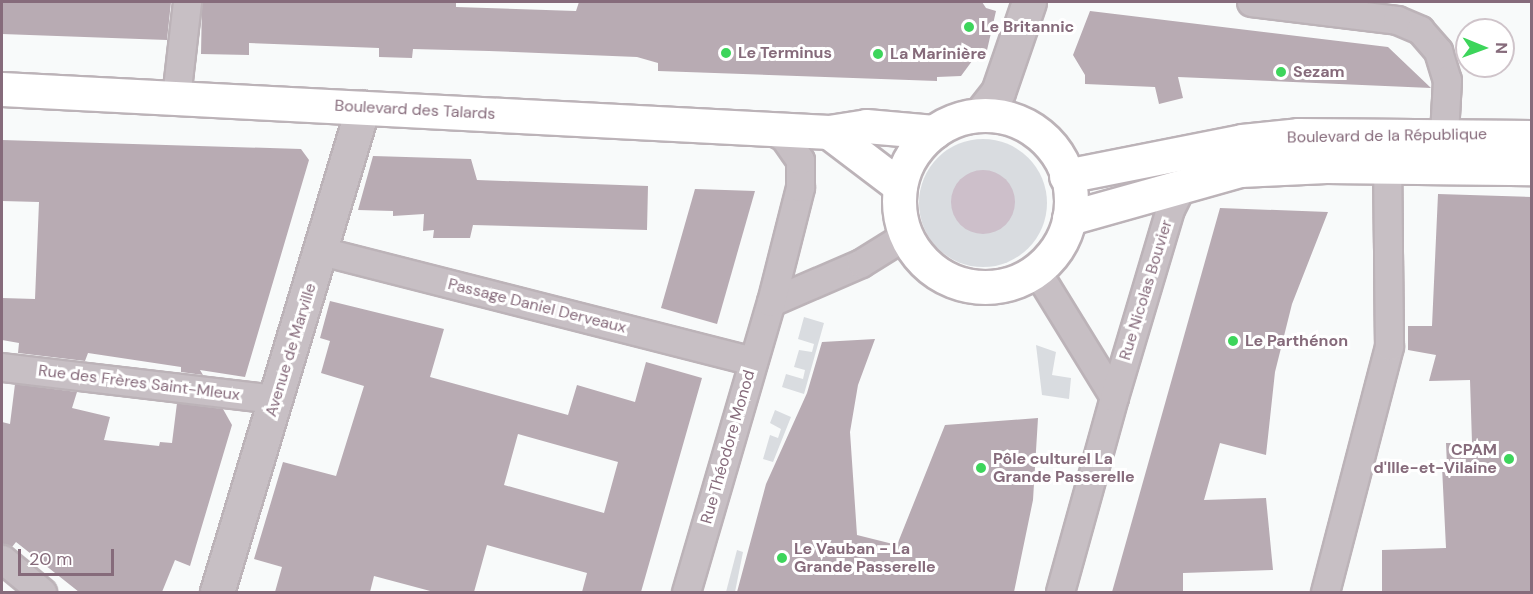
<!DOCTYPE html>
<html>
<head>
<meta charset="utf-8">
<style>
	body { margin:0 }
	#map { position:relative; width:1533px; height:594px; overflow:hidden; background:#f8fafa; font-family:"DM Sans",sans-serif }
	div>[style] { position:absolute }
	.green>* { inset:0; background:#d9dce0 }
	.round { border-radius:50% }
	.water>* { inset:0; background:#cdbfca }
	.building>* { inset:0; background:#b8abb3 }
	.roads { filter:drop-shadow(2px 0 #bcb3b8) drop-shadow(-2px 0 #bcb3b8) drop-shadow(0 2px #bcb3b8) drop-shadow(0 -2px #bcb3b8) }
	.minor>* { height:27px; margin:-13.5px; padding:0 13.5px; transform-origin:13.5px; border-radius:13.5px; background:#c7bfc4 }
	.tertiary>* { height:33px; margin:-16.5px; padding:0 16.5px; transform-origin:16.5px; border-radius:16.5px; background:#c7bfc4 }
	.primary>* { height:33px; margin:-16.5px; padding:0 16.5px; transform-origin:16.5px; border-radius:16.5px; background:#fff }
	.primary>.ring { margin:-16.5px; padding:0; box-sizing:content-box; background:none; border:33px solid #fff; border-radius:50% }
	.dots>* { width:16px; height:16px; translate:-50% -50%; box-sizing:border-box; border:3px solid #fff; border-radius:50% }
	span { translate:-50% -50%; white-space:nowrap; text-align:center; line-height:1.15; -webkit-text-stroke:6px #fff; paint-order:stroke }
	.poi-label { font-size:16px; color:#866b7b; font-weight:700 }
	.left { translate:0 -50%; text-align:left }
	.right { translate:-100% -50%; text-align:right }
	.street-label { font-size:16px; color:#866b7b }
	.frame { position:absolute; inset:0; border:3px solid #866b7b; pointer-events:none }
	.north { position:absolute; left:1455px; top:18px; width:60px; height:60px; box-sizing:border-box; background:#fff; border:2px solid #cfc4ca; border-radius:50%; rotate:91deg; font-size:16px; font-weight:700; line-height:24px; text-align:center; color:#866b7b }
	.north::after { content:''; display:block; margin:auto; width:21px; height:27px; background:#3dd55b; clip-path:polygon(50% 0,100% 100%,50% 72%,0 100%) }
	.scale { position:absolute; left:18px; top:549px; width:96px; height:27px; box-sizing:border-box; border:3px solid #866b7b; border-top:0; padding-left:8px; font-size:18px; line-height:21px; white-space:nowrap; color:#866b7b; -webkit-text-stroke:4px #fff; paint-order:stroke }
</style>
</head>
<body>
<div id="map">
	<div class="green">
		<div class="round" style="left:919px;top:139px;width:128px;height:128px"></div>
		<div style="clip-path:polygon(804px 317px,824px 323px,804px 394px,782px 387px,786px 374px,803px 379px,805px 370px,794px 367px,799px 350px,812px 352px,814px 344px,798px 339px)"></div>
		<div style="clip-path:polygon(1036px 345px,1056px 352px,1052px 375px,1071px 378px,1069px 399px,1042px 395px)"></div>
		<div style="clip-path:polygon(775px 410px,791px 417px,773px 462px,763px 459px,770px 435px,778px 438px,781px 429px,770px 423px)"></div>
		<div style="clip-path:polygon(737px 550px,743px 552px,735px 592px,726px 592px)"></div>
	</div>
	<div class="water">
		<div class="round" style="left:951px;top:170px;width:64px;height:64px"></div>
	</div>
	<div class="building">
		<div style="clip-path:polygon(2px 2px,171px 2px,167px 40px,2px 34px)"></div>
		<div style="clip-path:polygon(202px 2px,456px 2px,456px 7px,576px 11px,579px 2px,982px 2px,986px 8px,996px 11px,985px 59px,975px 57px,961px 76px,937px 77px,937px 81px,658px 71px,658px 63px,637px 57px,489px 51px,413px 49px,412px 58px,379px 57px,379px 48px,249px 43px,249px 55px,201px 54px)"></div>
		<div style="clip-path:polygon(1090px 11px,1388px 47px,1431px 88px,1178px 77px,1183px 98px,1159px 104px,1155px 87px,1085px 84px,1085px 75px,1073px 55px)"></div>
		<div style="clip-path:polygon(2px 140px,301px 149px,309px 160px,245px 377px,200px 370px,203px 375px,181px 372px,181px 367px,88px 353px,85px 361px,18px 353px,19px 343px,2px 340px,2px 298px,35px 299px,39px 202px,2px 201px)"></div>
		<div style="clip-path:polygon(373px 156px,471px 159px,477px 180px,648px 186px,647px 230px,473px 225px,470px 238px,433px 238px,434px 230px,423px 231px,424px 214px,393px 216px,393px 211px,358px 210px)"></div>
		<div style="clip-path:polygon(695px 189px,755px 191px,717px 324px,661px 308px)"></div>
		<div style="clip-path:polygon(1438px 194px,1532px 197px,1532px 592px,1382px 592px,1382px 550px,1446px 548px,1442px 467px,1447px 466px,1446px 443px,1472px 443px,1470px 380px,1429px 381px,1436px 355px,1408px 350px,1408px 326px,1432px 326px)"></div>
		<div style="clip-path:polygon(1220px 208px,1328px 212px,1292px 304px,1275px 372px,1266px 455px,1220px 443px,1204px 500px,1266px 498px,1273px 570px,1183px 573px,1183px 592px,1112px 592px)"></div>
		<div style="clip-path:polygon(evenodd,330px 301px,444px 329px,430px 377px,568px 415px,577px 385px,635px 402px,646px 362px,702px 378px,641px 592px,582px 592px,587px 573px,487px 545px,474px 592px,434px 592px,374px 576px,370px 592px,275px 592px,282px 567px,254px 559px,283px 462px,336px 476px,364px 386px,321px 373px,330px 341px,320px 338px,330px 301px,518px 434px,618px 462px,604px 513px,504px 485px,518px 434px)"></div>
		<div style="clip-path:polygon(875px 339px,858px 385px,850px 432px,857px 535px,897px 545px,945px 425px,1038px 418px,1033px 500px,1014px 592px,737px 592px,766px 484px,807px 393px,822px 342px)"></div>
		<div style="clip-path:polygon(15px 384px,77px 392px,72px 408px,110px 417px,104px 440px,159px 446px,160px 442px,172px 443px,177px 403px,223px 409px,232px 425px,190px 566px,175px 560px,162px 592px,79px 592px,16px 542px,12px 547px,2px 544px,2px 422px,10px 424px)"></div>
	</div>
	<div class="roads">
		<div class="minor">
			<div style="left:1251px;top:2px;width:147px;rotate:7deg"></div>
			<div style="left:1397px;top:20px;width:25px;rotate:23deg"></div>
			<div style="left:1420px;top:30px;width:28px;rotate:49deg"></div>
			<div style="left:1438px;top:51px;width:30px;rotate:73deg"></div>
			<div style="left:1447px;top:80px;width:54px;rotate:93.2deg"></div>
			<div style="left:176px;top:97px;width:96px;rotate:-83.4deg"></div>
			<div style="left:321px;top:251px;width:446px;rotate:14.3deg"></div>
			<div style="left:1036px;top:270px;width:149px;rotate:58.4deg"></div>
			<div style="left:1114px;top:397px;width:202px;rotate:105.5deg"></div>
			<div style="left:771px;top:302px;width:98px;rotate:-23.4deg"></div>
			<div style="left:861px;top:263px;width:53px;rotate:-31.9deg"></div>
			<div style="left:2px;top:367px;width:276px;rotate:6.7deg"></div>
			<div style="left:1114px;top:397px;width:196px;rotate:-73.4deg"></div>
			<div style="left:1170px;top:209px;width:27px;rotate:-63deg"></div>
			<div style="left:2px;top:559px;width:52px;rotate:39.5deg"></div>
			<div style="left:686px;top:592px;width:302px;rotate:-73.7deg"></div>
			<div style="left:771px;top:302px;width:119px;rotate:-75.8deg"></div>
			<div style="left:800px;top:187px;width:27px;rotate:-90deg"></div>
			<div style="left:800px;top:160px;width:28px;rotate:-125deg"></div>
			<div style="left:784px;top:137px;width:19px;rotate:-152deg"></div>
			<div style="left:1325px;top:592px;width:254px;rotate:-75.4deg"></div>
			<div style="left:1389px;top:346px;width:180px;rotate:-90.6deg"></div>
		</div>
		<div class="tertiary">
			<div style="left:980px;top:115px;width:29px;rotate:-52deg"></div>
			<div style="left:998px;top:92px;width:95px;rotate:-71deg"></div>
			<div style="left:217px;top:592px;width:506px;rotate:-73.25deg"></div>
		</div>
		<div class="primary">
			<div style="left:2px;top:89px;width:828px;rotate:2.98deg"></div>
			<div style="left:829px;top:132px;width:37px;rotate:-9deg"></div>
			<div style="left:866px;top:126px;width:68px;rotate:5deg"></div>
			<div class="ring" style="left:899px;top:115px;width:139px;height:139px"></div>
			<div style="left:829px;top:132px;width:89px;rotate:37.3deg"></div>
			<div style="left:1066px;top:176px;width:179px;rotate:-11.2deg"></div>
			<div style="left:1242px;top:141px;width:56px;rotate:-6.1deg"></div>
			<div style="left:1298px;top:135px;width:234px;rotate:0.5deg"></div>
			<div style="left:1069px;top:218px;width:178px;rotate:-15.7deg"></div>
			<div style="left:1240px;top:170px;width:86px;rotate:-2.7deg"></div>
			<div style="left:1326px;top:166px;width:206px;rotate:0.6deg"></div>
		</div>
	</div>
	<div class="dots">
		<div style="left:969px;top:27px;background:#3dd55b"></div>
		<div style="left:726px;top:53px;background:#3dd55b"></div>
		<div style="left:878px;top:54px;background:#3dd55b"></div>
		<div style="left:1281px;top:72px;background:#3dd55b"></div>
		<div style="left:1233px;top:341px;background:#3dd55b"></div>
		<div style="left:1509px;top:459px;background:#3dd55b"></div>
		<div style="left:981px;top:468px;background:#3dd55b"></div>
		<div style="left:782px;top:558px;background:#3dd55b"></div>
	</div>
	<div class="poi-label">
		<span class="left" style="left:981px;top:27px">Le Britannic</span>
		<span class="left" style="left:738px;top:53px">Le Terminus</span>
		<span class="left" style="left:890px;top:54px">La Marinière</span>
		<span class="left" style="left:1293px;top:72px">Sezam</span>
		<span class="left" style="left:1245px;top:341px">Le Parthénon</span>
		<span class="right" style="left:1497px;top:459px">CPAM<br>d'Ille-et-Vilaine</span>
		<span class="left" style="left:993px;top:468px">Pôle culturel La<br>Grande Passerelle</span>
		<span class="left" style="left:794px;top:558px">Le Vauban - La<br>Grande Passerelle</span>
	</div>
	<div class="street-label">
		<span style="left:415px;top:110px;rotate:3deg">Boulevard des Talards</span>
		<span style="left:1387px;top:136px;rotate:-1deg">Boulevard de la République</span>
		<span style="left:1146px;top:290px;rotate:-73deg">Rue Nicolas Bouvier</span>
		<span style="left:537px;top:306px;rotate:14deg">Passage Daniel Derveaux</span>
		<span style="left:291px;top:350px;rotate:-73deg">Avenue de Marville</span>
		<span style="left:139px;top:383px;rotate:7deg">Rue des Frères Saint-Mleux</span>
		<span style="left:728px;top:447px;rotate:-74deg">Rue Théodore Monod</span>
	</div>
	<div class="frame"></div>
	<div class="north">N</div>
	<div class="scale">20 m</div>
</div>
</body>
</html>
